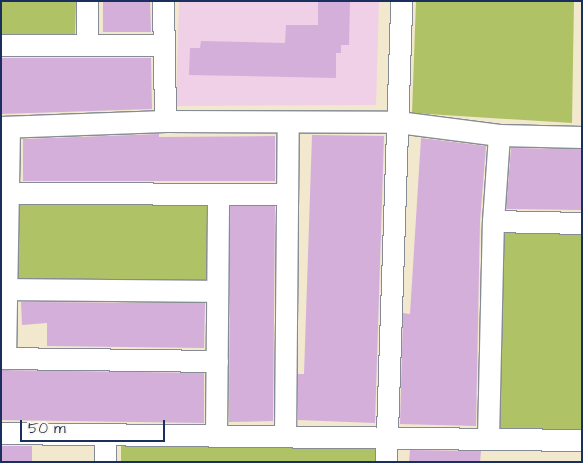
<!DOCTYPE html>
<html>
<head>
<meta charset="utf-8">
<style>
	body { margin:0 }
	#map { position:relative; width:583px; height:463px; overflow:hidden; background:#f2e8ce; font-family:"Architects Daughter",sans-serif }
	div>[style] { position:absolute }
	.built>* { inset:0; background:#efd0e6 }
	.green>* { inset:0; background:#b0c266 }
	.building>* { inset:0; background:#d4afda }
	.roads { filter:drop-shadow(1px 0 #868c96) drop-shadow(-1px 0 #868c96) drop-shadow(0 1px #868c96) drop-shadow(0 -1px #868c96) }
	.minor>* { height:21px; margin:-10.5px; padding:0 10.5px; transform-origin:10.5px; border-radius:10.5px; background:#fff }
	span { translate:-50% -50%; white-space:nowrap; text-align:center; line-height:1.15; -webkit-text-stroke:5px #fbf7ec; paint-order:stroke }
	.frame { position:absolute; inset:0; border:2px solid #1b2f5e; pointer-events:none }
	.scale { position:absolute; left:20px; top:420px; width:145px; height:22px; box-sizing:border-box; border:2px solid #1b2f5e; border-top:0; padding-left:6px; font-size:15px; line-height:18px; white-space:nowrap; color:#1b2f5e; -webkit-text-stroke:4px #fbf7ec; paint-order:stroke }
</style>
</head>
<body>
<div id="map">
	<div class="built">
		<div style="clip-path:polygon(179px 1px,379px 1px,376px 105px,176px 106px)"></div>
	</div>
	<div class="green">
		<div style="clip-path:polygon(1px 1px,76px 1px,75px 37px,1px 35px)"></div>
		<div style="clip-path:polygon(416px 1px,574px 1px,572px 123px,412px 113px)"></div>
		<div style="clip-path:polygon(12px 198px,214px 201px,214px 287px,12px 284px)"></div>
		<div style="clip-path:polygon(501px 229px,582px 231px,582px 435px,496px 432px)"></div>
		<div style="clip-path:polygon(121px 445px,377px 449px,377px 462px,121px 462px)"></div>
	</div>
	<div class="building">
		<div style="clip-path:polygon(103px 1px,150px 1px,151px 32px,103px 32px)"></div>
		<div style="clip-path:polygon(318px 1px,350px 1px,349px 45px,341px 45px,341px 53px,336px 53px,336px 78px,189px 75px,190px 48px,200px 48px,201px 41px,285px 43px,286px 25px,318px 25px)"></div>
		<div style="clip-path:polygon(1px 58px,151px 58px,152px 109px,1px 114px)"></div>
		<div style="clip-path:polygon(159px 134px,159px 137px,275px 136px,275px 181px,23px 181px,23px 139px)"></div>
		<div style="clip-path:polygon(312px 135px,384px 136px,375px 423px,298px 420px,298px 374px,304px 374px)"></div>
		<div style="clip-path:polygon(421px 138px,486px 146px,480px 221px,476px 426px,400px 424px,403px 313px,410px 314px)"></div>
		<div style="clip-path:polygon(511px 148px,582px 149px,582px 210px,506px 209px)"></div>
		<div style="clip-path:polygon(230px 206px,275px 206px,273px 421px,229px 422px)"></div>
		<div style="clip-path:polygon(21px 302px,205px 303px,204px 348px,47px 346px,47px 323px,22px 325px)"></div>
		<div style="clip-path:polygon(1px 370px,204px 373px,204px 423px,1px 420px)"></div>
		<div style="clip-path:polygon(1px 446px,32px 446px,32px 462px,1px 462px)"></div>
		<div style="clip-path:polygon(410px 450px,481px 451px,480px 462px,409px 462px)"></div>
	</div>
	<div class="roads">
		<div class="minor">
			<div style="left:163px;top:1px;width:120px;rotate:89deg"></div>
			<div style="left:1px;top:45px;width:163px"></div>
			<div style="left:87px;top:45px;width:44px;rotate:-90deg"></div>
			<div style="left:1px;top:127px;width:164px;rotate:-2.1deg"></div>
			<div style="left:165px;top:121px;width:233px;rotate:0.2deg"></div>
			<div style="left:398px;top:122px;width:102px;rotate:7.3deg"></div>
			<div style="left:499px;top:135px;width:83px;rotate:1.4deg"></div>
			<div style="left:7px;top:193px;width:280px;rotate:0.2deg"></div>
			<div style="left:493px;top:221px;width:89px;rotate:1.3deg"></div>
			<div style="left:6px;top:289px;width:211px;rotate:0.5deg"></div>
			<div style="left:1px;top:358px;width:216px;rotate:0.8deg"></div>
			<div style="left:5px;top:358px;width:231px;rotate:-89deg"></div>
			<div style="left:1px;top:433px;width:581px;rotate:0.69deg"></div>
			<div style="left:216px;top:435px;width:241px;rotate:-89.5deg"></div>
			<div style="left:285px;top:436px;width:314px;rotate:-89.5deg"></div>
			<div style="left:488px;top:438px;width:217px;rotate:-88.7deg"></div>
			<div style="left:493px;top:221px;width:86px;rotate:-86deg"></div>
			<div style="left:105px;top:462px;width:28px;rotate:-90deg"></div>
			<div style="left:386px;top:462px;width:461px;rotate:-88.1deg"></div>
		</div>
	</div>
	<div class="frame"></div>
	<div class="scale">50 m</div>
</div>
</body>
</html>
